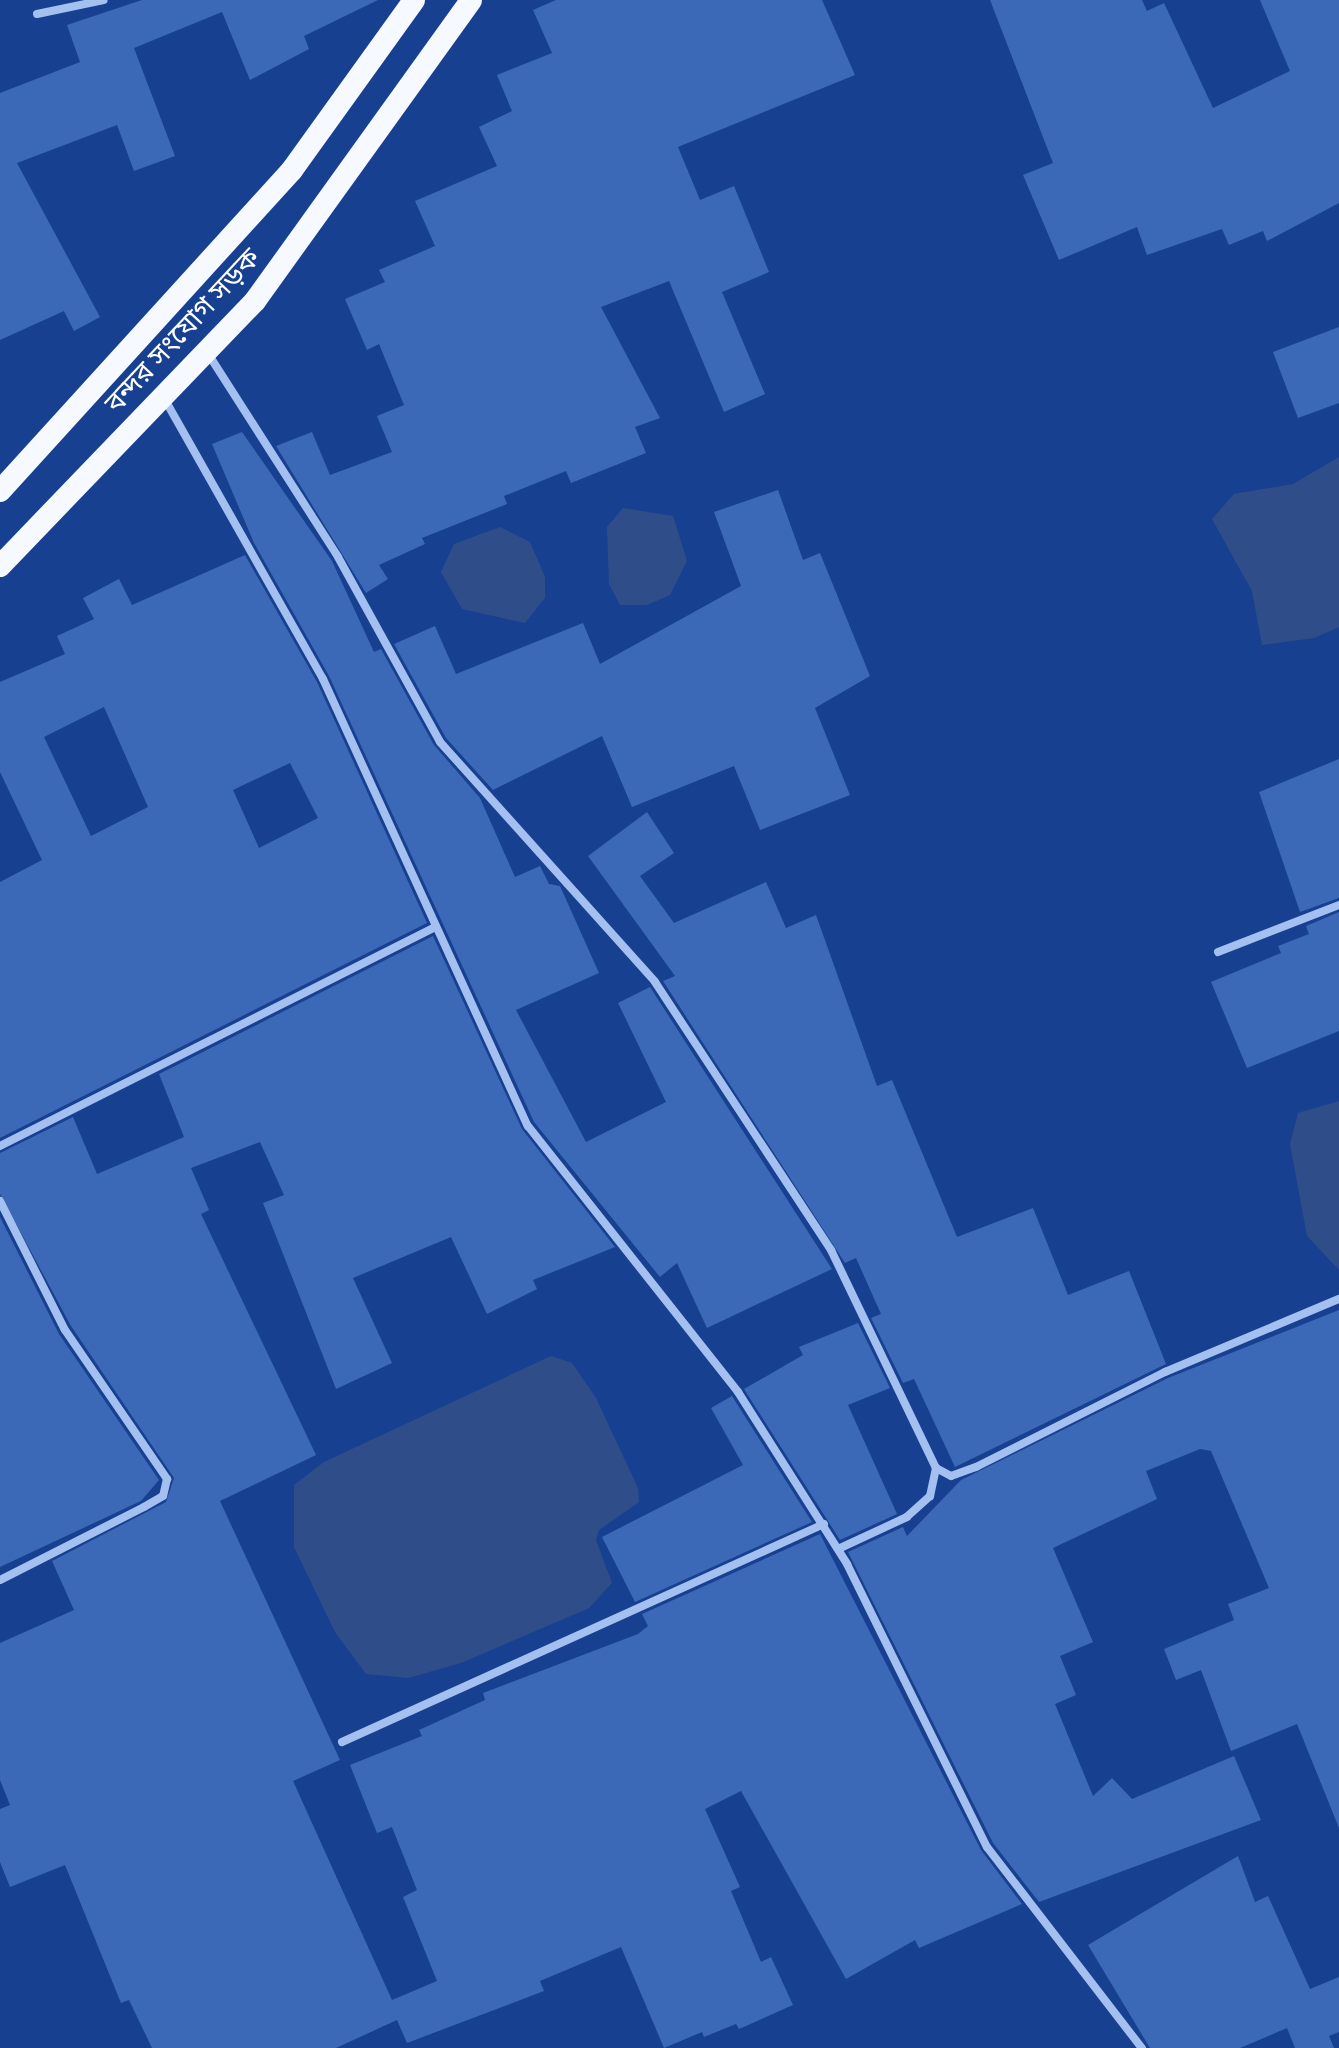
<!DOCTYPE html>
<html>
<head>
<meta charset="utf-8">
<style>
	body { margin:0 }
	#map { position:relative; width:1339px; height:2048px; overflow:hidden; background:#174190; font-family:Cabin,"Noto Sans Bengali",sans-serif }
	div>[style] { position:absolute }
	.water>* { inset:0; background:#2f4e89 }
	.building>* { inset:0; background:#3b68b7 }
	.minor>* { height:8px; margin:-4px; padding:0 4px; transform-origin:4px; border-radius:4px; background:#a4c0f0 }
	.trunk>* { height:22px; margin:-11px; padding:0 11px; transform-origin:11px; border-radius:11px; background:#f6f9ff }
	span { translate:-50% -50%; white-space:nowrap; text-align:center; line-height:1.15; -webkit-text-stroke:6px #174190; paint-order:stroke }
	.street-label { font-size:28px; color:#fff }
</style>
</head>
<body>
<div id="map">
	<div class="water">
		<div style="clip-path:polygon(1339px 457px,1339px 627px,1314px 638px,1262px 645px,1252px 591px,1212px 519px,1234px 494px,1293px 484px)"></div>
		<div style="clip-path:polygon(623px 508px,673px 516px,687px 561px,670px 595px,647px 605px,620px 605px,609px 584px,607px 527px)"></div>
		<div style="clip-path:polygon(500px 527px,530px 542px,545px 577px,545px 598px,525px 623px,462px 609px,441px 572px,454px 544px)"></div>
		<div style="clip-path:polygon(1339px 1101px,1339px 1270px,1307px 1236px,1290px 1144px,1298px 1113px)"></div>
		<div style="clip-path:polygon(551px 1356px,572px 1363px,596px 1398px,638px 1488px,639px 1502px,599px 1530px,596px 1540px,612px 1583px,589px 1608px,461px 1663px,408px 1678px,366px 1674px,335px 1632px,294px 1547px,294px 1485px,324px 1462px)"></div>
	</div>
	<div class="building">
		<div style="clip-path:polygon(142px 0,378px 0,304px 36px,309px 49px,250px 80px,222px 12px,134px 48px,175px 156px,134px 171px,117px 125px,17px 163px,100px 317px,74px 331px,64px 311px,0 340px,0 93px,80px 62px,67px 25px)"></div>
		<div style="clip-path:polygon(556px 0,822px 0,855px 75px,678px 147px,700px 200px,734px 186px,769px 272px,722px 292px,765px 394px,724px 412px,669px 281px,601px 307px,660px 418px,635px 427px,646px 453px,571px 483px,566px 471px,504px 496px,507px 504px,422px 538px,425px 544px,379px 565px,388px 579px,366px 593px,276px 446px,312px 432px,330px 475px,392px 452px,377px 416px,404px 405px,379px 344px,367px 350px,345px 299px,385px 282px,379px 270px,435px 246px,415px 201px,497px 166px,479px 127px,512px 111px,497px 75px,552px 53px,533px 10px)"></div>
		<div style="clip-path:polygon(990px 0,1142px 0,1147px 11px,1164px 3px,1213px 108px,1290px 71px,1260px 0,1339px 0,1339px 203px,1267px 241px,1263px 231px,1229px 245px,1222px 229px,1147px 255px,1137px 227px,1059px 260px,1023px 175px,1053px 163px)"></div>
		<div style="clip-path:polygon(1339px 327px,1339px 403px,1298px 418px,1273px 352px)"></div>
		<div style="clip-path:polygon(242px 432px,332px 561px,374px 652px,381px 649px,434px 745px,480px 798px,515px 877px,540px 866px,549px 884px,560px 886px,599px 973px,516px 1010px,586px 1142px,666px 1102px,618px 1003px,650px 987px,832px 1269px,707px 1328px,677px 1263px,660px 1277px,534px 1122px,329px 676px,254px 543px,212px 444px)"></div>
		<div style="clip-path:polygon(778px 490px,803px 560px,820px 553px,870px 676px,815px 708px,850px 795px,760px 830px,734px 766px,632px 807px,602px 736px,493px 790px,446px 738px,394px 644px,435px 626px,456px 674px,583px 623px,600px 664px,741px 586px,714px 512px)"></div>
		<div style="clip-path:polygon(evenodd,245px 555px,317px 682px,427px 923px,0 1138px,0 882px,42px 860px,0 772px,0 682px,65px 654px,57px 636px,94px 619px,83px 598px,119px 579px,132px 605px,245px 555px,104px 707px,148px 807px,91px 836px,44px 737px,104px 707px,245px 555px,290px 763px,318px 818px,259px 848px,233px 790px,290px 763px)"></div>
		<div style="clip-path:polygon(1339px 759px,1339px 898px,1300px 912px,1259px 792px)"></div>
		<div style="clip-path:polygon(647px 812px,674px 853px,640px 876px,674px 923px,766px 882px,786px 928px,816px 915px,877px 1086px,892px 1080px,957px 1237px,1033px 1208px,1068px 1295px,1129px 1271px,1166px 1364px,955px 1467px,914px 1379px,903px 1383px,871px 1318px,881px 1314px,856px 1258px,845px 1263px,663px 981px,675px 976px,588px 856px)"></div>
		<div style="clip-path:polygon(1339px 912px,1339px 1031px,1247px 1068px,1211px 982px,1281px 953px,1278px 946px,1309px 934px,1306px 926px)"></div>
		<div style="clip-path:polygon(433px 936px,522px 1129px,615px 1247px,533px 1280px,537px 1289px,487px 1314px,451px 1237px,353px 1278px,392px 1363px,336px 1389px,263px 1203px,284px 1195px,260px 1142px,191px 1168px,209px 1210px,201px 1214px,316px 1455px,220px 1501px,340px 1760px,293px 1781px,392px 2000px,437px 1981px,403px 1897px,417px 1890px,392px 1827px,377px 1833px,350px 1765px,422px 1736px,419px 1730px,485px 1700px,483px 1693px,638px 1634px,648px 1626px,642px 1614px,820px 1534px,981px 1850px,1022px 1904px,919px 1948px,915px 1940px,846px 1979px,741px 1791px,705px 1809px,740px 1887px,731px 1891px,761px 1962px,771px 1957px,793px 2005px,739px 2029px,736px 2024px,704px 2037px,702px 2032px,664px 2048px,621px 1947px,540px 1981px,544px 1991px,407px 2043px,397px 2020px,336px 2048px,152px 2048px,129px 2000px,121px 2003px,65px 1865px,10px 1887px,0 1862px,0 1809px,10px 1805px,0 1780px,0 1643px,74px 1610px,52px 1561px,166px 1502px,174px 1478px,71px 1326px,0 1194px,0 1153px,73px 1117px,97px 1174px,184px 1137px,159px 1074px)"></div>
		<div style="clip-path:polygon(0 1217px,59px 1334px,159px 1480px,141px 1501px,0 1567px)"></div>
		<div style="clip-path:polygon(1339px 1310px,1339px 1828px,1297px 1724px,1231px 1751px,1201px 1670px,1176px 1680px,1164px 1649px,1234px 1620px,1228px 1604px,1269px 1588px,1211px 1451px,1200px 1449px,1146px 1471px,1157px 1499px,1053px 1548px,1093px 1642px,1060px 1656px,1076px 1695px,1055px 1704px,1093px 1796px,1112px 1778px,1132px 1799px,1234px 1756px,1261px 1820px,1039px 1902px,993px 1843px,848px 1552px,903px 1527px,907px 1536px,961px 1480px,1168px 1378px)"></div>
		<div style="clip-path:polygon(858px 1323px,890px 1388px,848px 1405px,897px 1514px,840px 1540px,744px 1389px,803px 1355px,799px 1347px)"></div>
		<div style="clip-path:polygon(732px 1396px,812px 1522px,635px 1602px,602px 1537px,743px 1465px,711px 1408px)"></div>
		<div style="clip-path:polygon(1238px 1856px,1255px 1902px,1268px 1896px,1310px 1989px,1339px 1977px,1339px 2032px,1329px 2036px,1334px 2048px,1295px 2048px,1287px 2028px,1240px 2048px,1150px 2048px,1088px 1945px)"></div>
	</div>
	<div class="minor">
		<div style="left:37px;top:14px;width:68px;rotate:-11.8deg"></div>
		<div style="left:207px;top:352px;width:243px;rotate:57.4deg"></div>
		<div style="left:338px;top:557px;width:211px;rotate:61.1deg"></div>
		<div style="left:440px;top:742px;width:322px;rotate:48.1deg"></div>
		<div style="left:655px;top:982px;width:321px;rotate:56.7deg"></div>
		<div style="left:831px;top:1250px;width:242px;rotate:64.3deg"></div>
		<div style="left:936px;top:1468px;width:29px;rotate:102deg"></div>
		<div style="left:930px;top:1496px;width:31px;rotate:138deg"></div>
		<div style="left:907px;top:1517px;width:76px;rotate:155.1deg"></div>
		<div style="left:164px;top:398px;width:323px;rotate:60.5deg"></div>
		<div style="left:323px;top:679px;width:492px;rotate:65.4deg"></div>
		<div style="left:528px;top:1126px;width:339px;rotate:51.7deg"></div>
		<div style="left:738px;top:1392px;width:204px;rotate:57.6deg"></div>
		<div style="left:847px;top:1564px;width:316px;rotate:63.7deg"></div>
		<div style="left:987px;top:1847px;width:254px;rotate:52.4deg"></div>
		<div style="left:1218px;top:952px;width:130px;rotate:-21.2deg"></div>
		<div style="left:0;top:1146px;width:487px;rotate:-26.7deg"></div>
		<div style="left:0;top:1201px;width:144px;rotate:63.3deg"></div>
		<div style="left:65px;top:1330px;width:181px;rotate:55.6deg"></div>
		<div style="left:167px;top:1479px;width:17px;rotate:103deg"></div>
		<div style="left:163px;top:1496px;width:22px;rotate:150deg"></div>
		<div style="left:144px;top:1507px;width:161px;rotate:153.1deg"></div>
		<div style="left:936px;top:1468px;width:17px;rotate:28deg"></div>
		<div style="left:951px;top:1476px;width:27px;rotate:-20deg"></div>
		<div style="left:976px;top:1467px;width:212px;rotate:-26.7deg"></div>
		<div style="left:1165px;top:1372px;width:189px;rotate:-22.8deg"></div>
		<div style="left:342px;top:1742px;width:529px;rotate:-24.34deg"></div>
	</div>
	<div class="trunk">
		<div style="left:0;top:491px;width:434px;rotate:-47.7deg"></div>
		<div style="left:292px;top:170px;width:209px;rotate:-54.3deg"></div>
		<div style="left:0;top:566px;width:368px;rotate:-46.1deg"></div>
		<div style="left:255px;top:301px;width:370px;rotate:-54.3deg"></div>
	</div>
	<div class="street-label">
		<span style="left:182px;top:330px;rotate:-47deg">বন্দর সংযোগ সড়ক</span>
	</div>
</div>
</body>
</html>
